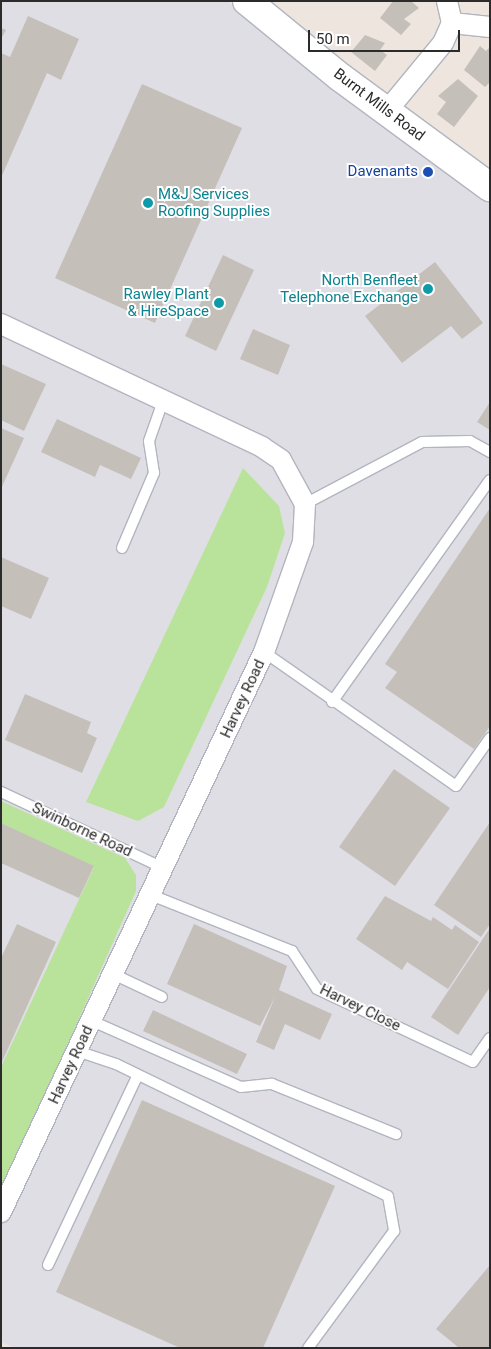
<!DOCTYPE html>
<html>
<head>
<meta charset="utf-8">
<style>
	body { margin:0 }
	#map { position:relative; width:491px; height:1349px; overflow:hidden; background:#ede5de; font-family:Roboto,sans-serif }
	div>[style] { position:absolute }
	.industrial>* { inset:0; background:#e0dee5 }
	.green>* { inset:0; background:#b9e39b }
	.building>* { inset:0; background:#c5bfba }
	.roads { filter:drop-shadow(1px 0 #b1b5bf) drop-shadow(-1px 0 #b1b5bf) drop-shadow(0 1px #b1b5bf) drop-shadow(0 -1px #b1b5bf) }
	.lane>* { height:10px; margin:-5px; padding:0 5px; transform-origin:5px; border-radius:5px; background:#fff }
	.street>* { height:20px; margin:-10px; padding:0 10px; transform-origin:10px; border-radius:10px; background:#fff }
	.secondary>* { height:28px; margin:-14px; padding:0 14px; transform-origin:14px; border-radius:14px; background:#fff }
	.dots>* { width:14px; height:14px; translate:-50% -50%; box-sizing:border-box; border:2px solid #fff; border-radius:50% }
	span { translate:-50% -50%; white-space:nowrap; text-align:center; line-height:1.15; -webkit-text-stroke:4px #fff; paint-order:stroke }
	.street-label { font-size:15px; color:#2b2b2b }
	.transit-label { font-size:15px; color:#164399 }
	.right { translate:-100% -50%; text-align:right }
	.culture-label { font-size:15px; color:#0d838f }
	.left { translate:0 -50%; text-align:left }
	.frame { position:absolute; inset:0; border:2px solid #2b2b2b; pointer-events:none }
	.scale { position:absolute; left:308px; top:30px; width:152px; height:22px; box-sizing:border-box; border:2px solid #2b2b2b; border-top:0; padding-left:6px; font-size:15px; line-height:18px; white-space:nowrap; color:#2b2b2b; -webkit-text-stroke:4px #fff; paint-order:stroke }
</style>
</head>
<body>
<div id="map">
	<div class="industrial">
		<div style="clip-path:polygon(1px 1px,228px 1px,490px 203px,490px 1348px,15px 1348px,1px 1342px)"></div>
	</div>
	<div class="green">
		<div style="clip-path:polygon(243px 468px,279px 506px,285px 533px,267px 587px,164px 807px,138px 821px,86px 802px)"></div>
		<div style="clip-path:polygon(1px 801px,125px 858px,136px 875px,136px 891px,1px 1193px,1px 1067px,94px 867px,1px 823px)"></div>
	</div>
	<div class="building">
		<div style="clip-path:polygon(393px 1px,411px 1px,419px 8px,404px 19px,411px 24px,401px 35px,380px 18px)"></div>
		<div style="clip-path:polygon(28px 16px,79px 39px,61px 80px,47px 73px,1px 178px,1px 53px,10px 57px)"></div>
		<div style="clip-path:polygon(1px 28px,6px 30px,1px 39px)"></div>
		<div style="clip-path:polygon(365px 35px,385px 43px,380px 50px,387px 55px,375px 71px,351px 52px)"></div>
		<div style="clip-path:polygon(480px 46px,486px 51px,490px 47px,490px 82px,485px 87px,464px 70px)"></div>
		<div style="clip-path:polygon(458px 79px,478px 96px,454px 127px,437px 114px,446px 102px,438px 96px)"></div>
		<div style="clip-path:polygon(142px 84px,242px 128px,155px 323px,55px 278px)"></div>
		<div style="clip-path:polygon(223px 255px,254px 270px,216px 351px,185px 336px)"></div>
		<div style="clip-path:polygon(435px 262px,483px 323px,462px 339px,451px 326px,402px 363px,365px 316px)"></div>
		<div style="clip-path:polygon(253px 329px,290px 345px,278px 375px,240px 359px)"></div>
		<div style="clip-path:polygon(1px 364px,46px 384px,24px 431px,1px 420px)"></div>
		<div style="clip-path:polygon(490px 402px,490px 430px,477px 422px)"></div>
		<div style="clip-path:polygon(57px 419px,141px 458px,131px 479px,100px 465px,95px 477px,41px 452px)"></div>
		<div style="clip-path:polygon(1px 428px,24px 438px,1px 489px)"></div>
		<div style="clip-path:polygon(490px 508px,490px 726px,474px 749px,385px 688px,397px 672px,385px 664px)"></div>
		<div style="clip-path:polygon(1px 557px,49px 578px,31px 619px,1px 606px)"></div>
		<div style="clip-path:polygon(25px 694px,91px 722px,87px 733px,97px 738px,82px 773px,5px 740px)"></div>
		<div style="clip-path:polygon(394px 769px,450px 808px,395px 886px,339px 847px)"></div>
		<div style="clip-path:polygon(490px 822px,490px 924px,481px 937px,434px 905px)"></div>
		<div style="clip-path:polygon(1px 823px,94px 866px,79px 898px,1px 863px)"></div>
		<div style="clip-path:polygon(385px 896px,431px 921px,433px 917px,452px 930px,455px 925px,479px 942px,448px 989px,407px 962px,402px 970px,356px 939px)"></div>
		<div style="clip-path:polygon(17px 924px,56px 942px,1px 1064px,1px 958px)"></div>
		<div style="clip-path:polygon(194px 924px,287px 966px,279px 990px,332px 1014px,320px 1040px,285px 1024px,274px 1050px,256px 1042px,275px 997px,260px 1026px,167px 984px)"></div>
		<div style="clip-path:polygon(490px 928px,490px 987px,458px 1035px,431px 1017px)"></div>
		<div style="clip-path:polygon(153px 1010px,247px 1054px,237px 1074px,143px 1031px)"></div>
		<div style="clip-path:polygon(142px 1100px,335px 1186px,263px 1348px,180px 1348px,56px 1292px)"></div>
		<div style="clip-path:polygon(490px 1265px,490px 1348px,459px 1348px,436px 1329px)"></div>
	</div>
	<div class="roads">
		<div class="lane">
			<div style="left:305px;top:504px;width:132px;rotate:-27.9deg"></div>
			<div style="left:422px;top:442px;width:48px;rotate:-1.2deg"></div>
			<div style="left:470px;top:441px;width:23px;rotate:29deg"></div>
			<div style="left:122px;top:548px;width:82px;rotate:-66.9deg"></div>
			<div style="left:154px;top:473px;width:32px;rotate:-99deg"></div>
			<div style="left:149px;top:441px;width:42px;rotate:-70.7deg"></div>
			<div style="left:264px;top:652px;width:234px;rotate:34.9deg"></div>
			<div style="left:456px;top:786px;width:59px;rotate:-54.7deg"></div>
			<div style="left:332px;top:702px;width:272px;rotate:-54.6deg"></div>
			<div style="left:1px;top:792px;width:179px;rotate:25.1deg"></div>
			<div style="left:151px;top:895px;width:152px;rotate:21.7deg"></div>
			<div style="left:292px;top:951px;width:45px;rotate:56.7deg"></div>
			<div style="left:317px;top:989px;width:172px;rotate:25.1deg"></div>
			<div style="left:473px;top:1062px;width:29px;rotate:-55deg"></div>
			<div style="left:113px;top:974px;width:54px;rotate:25.1deg"></div>
			<div style="left:92px;top:1021px;width:163px;rotate:23.9deg"></div>
			<div style="left:241px;top:1087px;width:31px;rotate:-6deg"></div>
			<div style="left:272px;top:1084px;width:134px;rotate:22deg"></div>
			<div style="left:77px;top:1051px;width:41px;rotate:18.4deg"></div>
			<div style="left:116px;top:1064px;width:302px;rotate:25.9deg"></div>
			<div style="left:388px;top:1196px;width:36px;rotate:80deg"></div>
			<div style="left:394px;top:1231px;width:145px;rotate:126.3deg"></div>
			<div style="left:48px;top:1265px;width:210px;rotate:-64.7deg"></div>
		</div>
		<div class="street">
			<div style="left:452px;top:23px;width:38px;rotate:6deg"></div>
			<div style="left:386px;top:112px;width:89px;rotate:-50.4deg"></div>
			<div style="left:443px;top:43px;width:22px;rotate:-66deg"></div>
			<div style="left:452px;top:23px;width:23px;rotate:-103deg"></div>
			<div style="left:1px;top:324px;width:289px;rotate:25.2deg"></div>
			<div style="left:262px;top:447px;width:23px;rotate:34deg"></div>
			<div style="left:281px;top:460px;width:50px;rotate:61.4deg"></div>
			<div style="left:305px;top:504px;width:38px;rotate:93deg"></div>
			<div style="left:303px;top:542px;width:117px;rotate:109.5deg"></div>
			<div style="left:264px;top:652px;width:619px;rotate:115.16deg"></div>
		</div>
		<div class="secondary">
			<div style="left:247px;top:1px;width:120px;rotate:39.3deg"></div>
			<div style="left:340px;top:77px;width:186px;rotate:36.3deg"></div>
		</div>
	</div>
	<div class="dots">
		<div style="left:428px;top:172px;background:#1a4fb4"></div>
		<div style="left:148px;top:203px;background:#0f9aa8"></div>
		<div style="left:428px;top:289px;background:#0f9aa8"></div>
		<div style="left:219px;top:303px;background:#0f9aa8"></div>
	</div>
	<div class="street-label">
		<span style="left:379px;top:105px;rotate:37deg">Burnt Mills Road</span>
		<span style="left:243px;top:699px;rotate:-65deg">Harvey Road</span>
		<span style="left:82px;top:830px;rotate:25deg">Swinborne Road</span>
		<span style="left:360px;top:1008px;rotate:26deg">Harvey Close</span>
		<span style="left:71px;top:1065px;rotate:-65deg">Harvey Road</span>
	</div>
	<div class="transit-label">
		<span class="right" style="left:418px;top:172px">Davenants</span>
	</div>
	<div class="culture-label">
		<span class="left" style="left:158px;top:203px">M&amp;J Services<br>Roofing Supplies</span>
		<span class="right" style="left:418px;top:289px">North Benfleet<br>Telephone Exchange</span>
		<span class="right" style="left:209px;top:303px">Rawley Plant<br>&amp; HireSpace</span>
	</div>
	<div class="frame"></div>
	<div class="scale">50 m</div>
</div>
</body>
</html>
